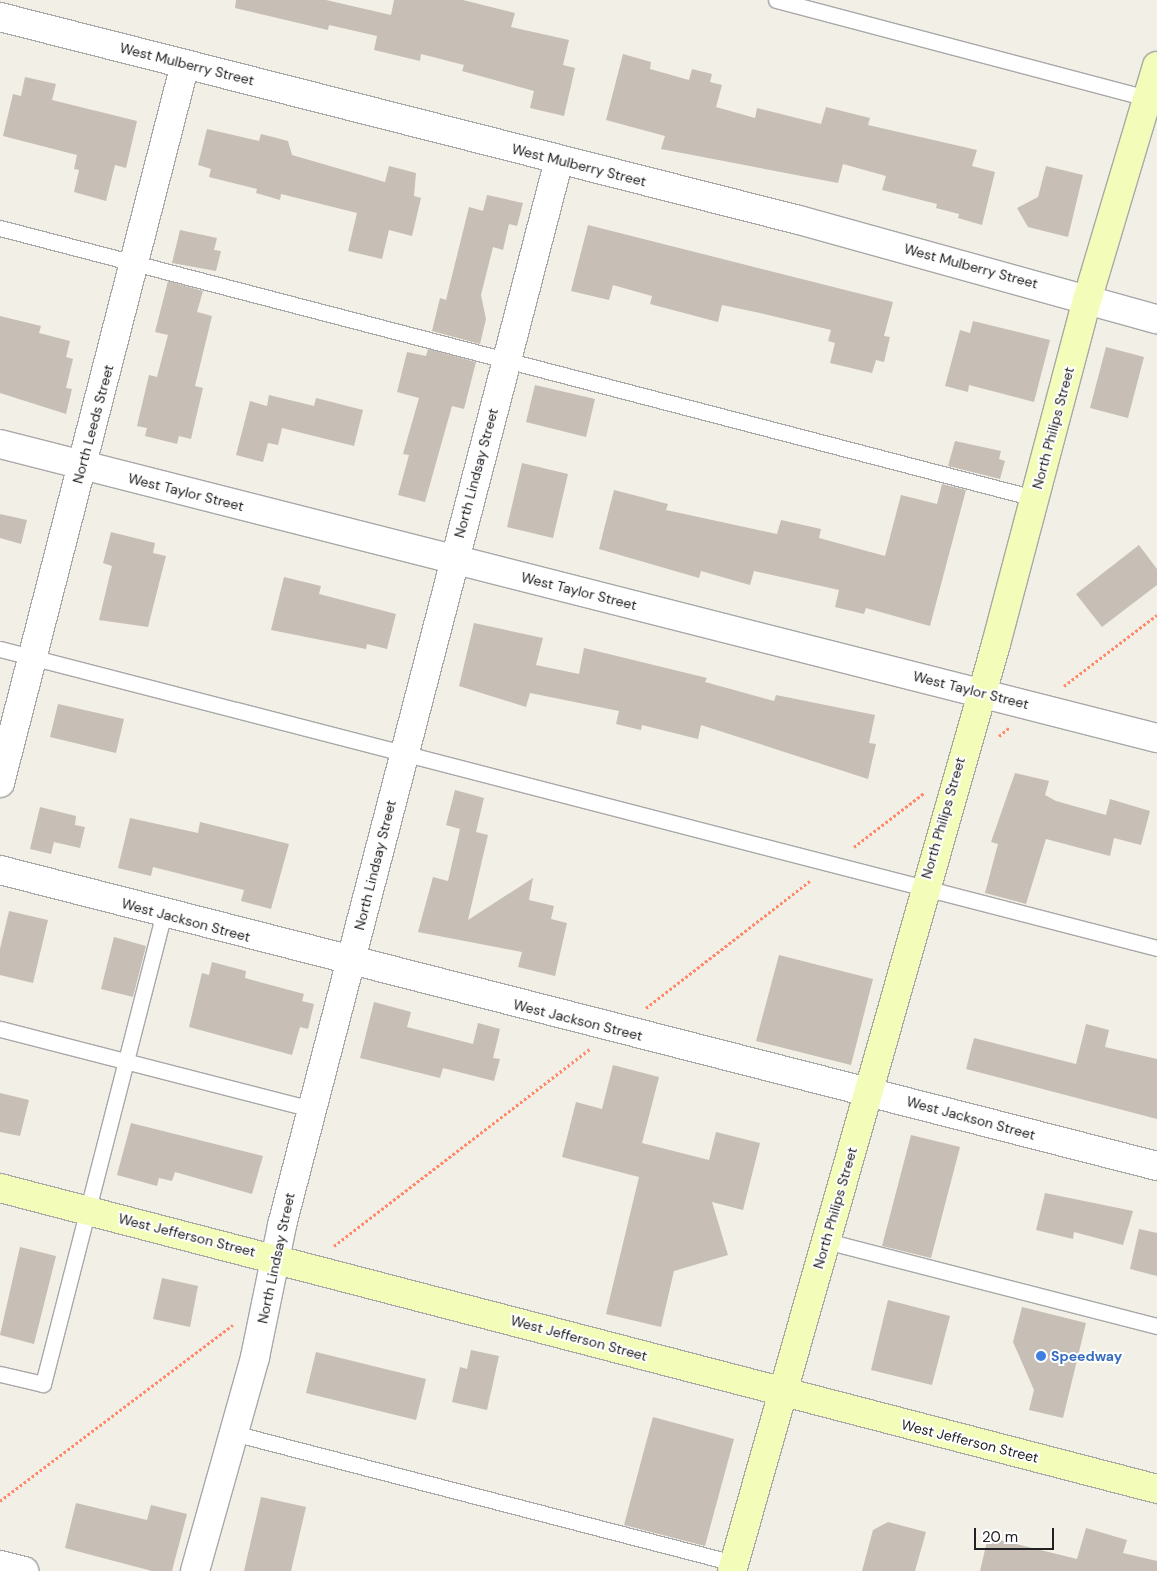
<!DOCTYPE html>
<html>
<head>
<meta charset="utf-8">
<style>
	body { margin:0 }
	#map { position:relative; width:1157px; height:1571px; overflow:hidden; background:#f2efe7; font-family:"DM Sans",sans-serif }
	div>[style] { position:absolute }
	.building>* { inset:0; background:#c7beb6 }
	.path>* { height:3px; margin-top:-1.5px; transform-origin:0; background:repeating-linear-gradient(90deg,#ff896a 0 2.5px,transparent 0 5px) }
	.roads { filter:drop-shadow(1px 0 #a8a8a8) drop-shadow(-1px 0 #a8a8a8) drop-shadow(0 1px #a8a8a8) drop-shadow(0 -1px #a8a8a8) }
	.lane>* { height:15px; margin:-7.5px; padding:0 7.5px; transform-origin:7.5px; border-radius:7.5px; background:#fff }
	.street>* { height:28px; margin:-14px; padding:0 14px; transform-origin:14px; border-radius:14px; background:#fff }
	.secondary>* { height:28px; margin:-14px; padding:0 14px; transform-origin:14px; border-radius:14px; background:#f3fdb9 }
	.dots>* { width:14px; height:14px; translate:-50% -50%; box-sizing:border-box; border:2px solid #fff; border-radius:50% }
	span { translate:-50% -50%; white-space:nowrap; text-align:center; line-height:1.15; -webkit-text-stroke:4px #fff; paint-order:stroke }
	.street-label { font-size:14px; color:#212121 }
	.shop-label { font-size:14px; color:#366cbe; font-weight:700 }
	.left { translate:0 -50%; text-align:left }
	.scale { position:absolute; left:974px; top:1528px; width:80px; height:22px; box-sizing:border-box; border:2px solid #212121; border-top:0; padding-left:6px; font-size:15px; line-height:18px; white-space:nowrap; color:#212121; -webkit-text-stroke:4px #fff; paint-order:stroke }
</style>
</head>
<body>
<div id="map">
	<div class="building">
		<div style="clip-path:polygon(236px 0,326px 0,391px 15px,394px 0,463px 0,515px 13px,511px 27px,569px 40px,563px 65px,575px 68px,564px 116px,530px 108px,534px 91px,462px 71px,464px 65px,421px 54px,420px 61px,374px 50px,377px 36px,329px 25px,328px 30px,235px 8px)"></div>
		<div style="clip-path:polygon(623px 54px,651px 62px,650px 69px,689px 80px,692px 69px,712px 74px,710px 82px,722px 85px,716px 107px,755px 118px,757px 108px,821px 124px,826px 107px,870px 118px,868px 125px,977px 150px,972px 166px,995px 172px,982px 225px,958px 218px,959px 214px,936px 208px,937px 204px,882px 190px,886px 176px,843px 164px,838px 183px,661px 149px,665px 136px,606px 120px)"></div>
		<div style="clip-path:polygon(25px 77px,56px 84px,52px 100px,137px 121px,126px 168px,115px 165px,106px 201px,74px 192px,79px 170px,74px 169px,77px 155px,3px 136px,13px 94px,21px 96px)"></div>
		<div style="clip-path:polygon(207px 129px,259px 141px,261px 134px,288px 141px,292px 155px,385px 182px,389px 166px,416px 173px,414px 196px,421px 198px,412px 236px,389px 230px,382px 259px,348px 251px,357px 213px,281px 194px,280px 200px,256px 193px,257px 189px,209px 177px,211px 169px,198px 165px)"></div>
		<div style="clip-path:polygon(1046px 166px,1083px 175px,1068px 237px,1028px 227px,1017px 208px,1038px 197px)"></div>
		<div style="clip-path:polygon(487px 195px,523px 203px,517px 226px,509px 224px,503px 250px,493px 247px,481px 295px,486px 319px,480px 344px,432px 331px,440px 298px,446px 300px,469px 207px,483px 211px)"></div>
		<div style="clip-path:polygon(588px 225px,893px 302px,884px 336px,890px 337px,884px 362px,876px 360px,872px 373px,830px 363px,835px 343px,828px 341px,831px 330px,760px 313px,722px 305px,718px 322px,650px 304px,652px 296px,613px 285px,609px 300px,571px 291px)"></div>
		<div style="clip-path:polygon(180px 230px,217px 238px,214px 250px,221px 251px,216px 271px,172px 263px)"></div>
		<div style="clip-path:polygon(168px 281px,203px 291px,197px 312px,212px 316px,195px 386px,203px 388px,191px 439px,179px 436px,177px 444px,145px 436px,147px 428px,137px 426px,149px 375px,157px 377px,168px 335px,155px 332px)"></div>
		<div style="clip-path:polygon(0 316px,41px 326px,39px 333px,70px 341px,66px 357px,73px 359px,66px 388px,72px 389px,66px 414px,0 393px)"></div>
		<div style="clip-path:polygon(973px 321px,1050px 340px,1034px 402px,969px 385px,968px 392px,945px 386px,960px 330px,970px 333px)"></div>
		<div style="clip-path:polygon(1106px 347px,1144px 357px,1128px 418px,1090px 408px)"></div>
		<div style="clip-path:polygon(428px 349px,476px 362px,464px 409px,452px 406px,425px 502px,398px 495px,409px 455px,403px 454px,419px 398px,397px 392px,407px 352px,426px 356px)"></div>
		<div style="clip-path:polygon(535px 385px,595px 399px,586px 437px,526px 422px)"></div>
		<div style="clip-path:polygon(269px 395px,314px 406px,316px 398px,363px 410px,354px 446px,282px 428px,278px 445px,268px 443px,263px 462px,236px 455px,250px 401px,267px 406px)"></div>
		<div style="clip-path:polygon(955px 441px,1001px 451px,999px 459px,1005px 461px,1000px 479px,948px 466px)"></div>
		<div style="clip-path:polygon(522px 463px,568px 474px,553px 538px,507px 527px)"></div>
		<div style="clip-path:polygon(942px 484px,966px 490px,930px 626px,866px 608px,864px 614px,835px 607px,839px 590px,754px 571px,750px 585px,701px 571px,699px 578px,599px 549px,614px 490px,668px 504px,666px 510px,777px 534px,781px 520px,821px 529px,819px 538px,885px 556px,901px 495px,937px 504px)"></div>
		<div style="clip-path:polygon(0 514px,27px 520px,21px 544px,0 538px)"></div>
		<div style="clip-path:polygon(111px 532px,155px 543px,153px 553px,166px 556px,148px 627px,99px 620px,112px 566px,103px 563px)"></div>
		<div style="clip-path:polygon(1139px 545px,1157px 569px,1157px 585px,1102px 627px,1076px 594px)"></div>
		<div style="clip-path:polygon(284px 577px,321px 586px,319px 594px,396px 614px,387px 649px,367px 644px,366px 649px,271px 630px)"></div>
		<div style="clip-path:polygon(474px 623px,543px 638px,536px 665px,579px 674px,584px 648px,707px 678px,705px 682px,774px 701px,776px 695px,875px 715px,869px 743px,876px 744px,868px 779px,701px 725px,698px 739px,642px 725px,641px 730px,616px 724px,619px 711px,530px 693px,526px 707px,459px 686px)"></div>
		<div style="clip-path:polygon(58px 704px,124px 719px,116px 753px,50px 737px)"></div>
		<div style="clip-path:polygon(1015px 773px,1049px 781px,1045px 795px,1056px 801px,1106px 815px,1110px 799px,1150px 811px,1141px 845px,1114px 838px,1110px 856px,1046px 839px,1026px 904px,985px 893px,998px 844px,991px 842px)"></div>
		<div style="clip-path:polygon(455px 790px,484px 798px,476px 832px,488px 835px,468px 920px,533px 878px,529px 900px,554px 906px,551px 919px,567px 923px,555px 976px,518px 967px,522px 952px,418px 932px,433px 877px,448px 881px,460px 829px,446px 825px)"></div>
		<div style="clip-path:polygon(40px 807px,76px 816px,75px 825px,85px 827px,80px 848px,54px 842px,51px 854px,30px 849px)"></div>
		<div style="clip-path:polygon(130px 818px,198px 833px,200px 822px,289px 844px,271px 909px,241px 901px,244px 890px,153px 867px,151px 876px,118px 868px)"></div>
		<div style="clip-path:polygon(9px 911px,48px 920px,33px 983px,0 975px,0 949px)"></div>
		<div style="clip-path:polygon(114px 937px,146px 946px,133px 997px,101px 989px)"></div>
		<div style="clip-path:polygon(779px 955px,873px 979px,851px 1065px,756px 1041px)"></div>
		<div style="clip-path:polygon(212px 962px,246px 971px,245px 978px,304px 994px,302px 1001px,314px 1004px,308px 1029px,300px 1027px,292px 1055px,189px 1027px,202px 973px,209px 975px)"></div>
		<div style="clip-path:polygon(374px 1002px,411px 1012px,407px 1027px,473px 1044px,478px 1023px,500px 1029px,493px 1058px,500px 1059px,494px 1081px,443px 1068px,440px 1078px,360px 1058px)"></div>
		<div style="clip-path:polygon(1086px 1024px,1109px 1030px,1105px 1047px,1157px 1059px,1157px 1119px,966px 1069px,974px 1038px,1076px 1064px)"></div>
		<div style="clip-path:polygon(613px 1065px,659px 1077px,642px 1143px,709px 1160px,716px 1132px,760px 1143px,743px 1210px,712px 1202px,728px 1255px,674px 1271px,661px 1327px,606px 1314px,639px 1177px,562px 1157px,576px 1102px,602px 1109px)"></div>
		<div style="clip-path:polygon(0 1093px,29px 1100px,20px 1136px,0 1132px)"></div>
		<div style="clip-path:polygon(131px 1123px,263px 1156px,252px 1194px,175px 1172px,172px 1181px,159px 1178px,157px 1186px,117px 1175px)"></div>
		<div style="clip-path:polygon(911px 1135px,960px 1147px,931px 1258px,882px 1246px)"></div>
		<div style="clip-path:polygon(1045px 1193px,1133px 1211px,1123px 1245px,1074px 1232px,1073px 1239px,1036px 1230px)"></div>
		<div style="clip-path:polygon(1139px 1229px,1157px 1233px,1157px 1276px,1130px 1269px)"></div>
		<div style="clip-path:polygon(20px 1247px,56px 1256px,34px 1344px,0 1335px)"></div>
		<div style="clip-path:polygon(162px 1278px,198px 1286px,190px 1327px,153px 1319px)"></div>
		<div style="clip-path:polygon(888px 1300px,950px 1316px,932px 1385px,871px 1370px)"></div>
		<div style="clip-path:polygon(1022px 1307px,1086px 1323px,1063px 1418px,1029px 1410px,1034px 1390px,1013px 1342px)"></div>
		<div style="clip-path:polygon(471px 1350px,499px 1356px,487px 1410px,452px 1402px,460px 1367px,467px 1369px)"></div>
		<div style="clip-path:polygon(316px 1352px,426px 1379px,416px 1420px,306px 1393px)"></div>
		<div style="clip-path:polygon(653px 1417px,734px 1439px,705px 1546px,624px 1525px)"></div>
		<div style="clip-path:polygon(261px 1497px,306px 1507px,291px 1571px,244px 1571px)"></div>
		<div style="clip-path:polygon(76px 1503px,147px 1520px,151px 1505px,187px 1514px,172px 1571px,152px 1571px,65px 1548px)"></div>
		<div style="clip-path:polygon(888px 1522px,926px 1532px,915px 1571px,862px 1571px,873px 1530px)"></div>
		<div style="clip-path:polygon(1086px 1528px,1127px 1540px,1123px 1553px,1157px 1561px,1157px 1571px,980px 1571px,988px 1537px,1077px 1559px)"></div>
	</div>
	<div class="path">
		<div style="left:1064px;top:686px;width:117px;rotate:-37.4deg"></div>
		<div style="left:999px;top:736px;width:13px;rotate:-39deg"></div>
		<div style="left:854px;top:847px;width:88px;rotate:-37.6deg"></div>
		<div style="left:646px;top:1008px;width:209px;rotate:-37.8deg"></div>
		<div style="left:334px;top:1246px;width:324px;rotate:-37.6deg"></div>
		<div style="left:0;top:1501px;width:292px;rotate:-37.1deg"></div>
	</div>
	<div class="roads">
		<div class="lane">
			<div style="left:776px;top:0;width:384px;rotate:14.8deg"></div>
			<div style="left:0;top:228px;width:1069px;rotate:14.63deg"></div>
			<div style="left:0;top:649px;width:1195px;rotate:14.49deg"></div>
			<div style="left:0;top:1029px;width:322px;rotate:14.4deg"></div>
			<div style="left:826px;top:1241px;width:342px;rotate:14.4deg"></div>
			<div style="left:0;top:1374px;width:44px;rotate:13.1deg"></div>
			<div style="left:43px;top:1384px;width:485px;rotate:-75.6deg"></div>
			<div style="left:233px;top:1433px;width:518px;rotate:14.55deg"></div>
		</div>
		<div class="street">
			<div style="left:0;top:17px;width:824px;rotate:14.26deg"></div>
			<div style="left:799px;top:220px;width:371px;rotate:15.5deg"></div>
			<div style="left:0;top:444px;width:1194px;rotate:14.26deg"></div>
			<div style="left:0;top:783px;width:742px;rotate:-75.57deg"></div>
			<div style="left:0;top:870px;width:1194px;rotate:14.35deg"></div>
			<div style="left:0;top:1565px;width:25px;rotate:14deg"></div>
			<div style="left:195px;top:1571px;width:222px;rotate:-74.3deg"></div>
			<div style="left:255px;top:1357px;width:135px;rotate:-78.4deg"></div>
			<div style="left:282px;top:1225px;width:1100px;rotate:-75.42deg"></div>
		</div>
		<div class="secondary">
			<div style="left:0;top:1188px;width:1196px;rotate:14.58deg"></div>
			<div style="left:732px;top:1571px;width:964px;rotate:-74.1deg"></div>
			<div style="left:996px;top:644px;width:359px;rotate:-75.2deg"></div>
			<div style="left:1088px;top:297px;width:241px;rotate:-73.4deg"></div>
		</div>
	</div>
	<div class="dots">
		<div style="left:1041px;top:1356px;background:#3f7fe0"></div>
	</div>
	<div class="street-label">
		<span style="left:187px;top:64px;rotate:14deg">West Mulberry Street</span>
		<span style="left:579px;top:165px;rotate:14deg">West Mulberry Street</span>
		<span style="left:971px;top:266px;rotate:15deg">West Mulberry Street</span>
		<span style="left:93px;top:424px;rotate:-75deg">North Leeds Street</span>
		<span style="left:1053px;top:428px;rotate:-75deg">North Philips Street</span>
		<span style="left:476px;top:473px;rotate:-75deg">North Lindsay Street</span>
		<span style="left:186px;top:492px;rotate:14deg">West Taylor Street</span>
		<span style="left:579px;top:591px;rotate:14deg">West Taylor Street</span>
		<span style="left:971px;top:690px;rotate:14deg">West Taylor Street</span>
		<span style="left:943px;top:818px;rotate:-74deg">North Philips Street</span>
		<span style="left:375px;top:865px;rotate:-76deg">North Lindsay Street</span>
		<span style="left:186px;top:920px;rotate:15deg">West Jackson Street</span>
		<span style="left:578px;top:1020px;rotate:14deg">West Jackson Street</span>
		<span style="left:971px;top:1118px;rotate:15deg">West Jackson Street</span>
		<span style="left:835px;top:1208px;rotate:-74deg">North Philips Street</span>
		<span style="left:187px;top:1235px;rotate:14deg">West Jefferson Street</span>
		<span style="left:276px;top:1258px;rotate:-78deg">North Lindsay Street</span>
		<span style="left:579px;top:1338px;rotate:15deg">West Jefferson Street</span>
		<span style="left:970px;top:1441px;rotate:14deg">West Jefferson Street</span>
	</div>
	<div class="shop-label">
		<span class="left" style="left:1051px;top:1356px">Speedway</span>
	</div>
	<div class="scale">20 m</div>
</div>
</body>
</html>
